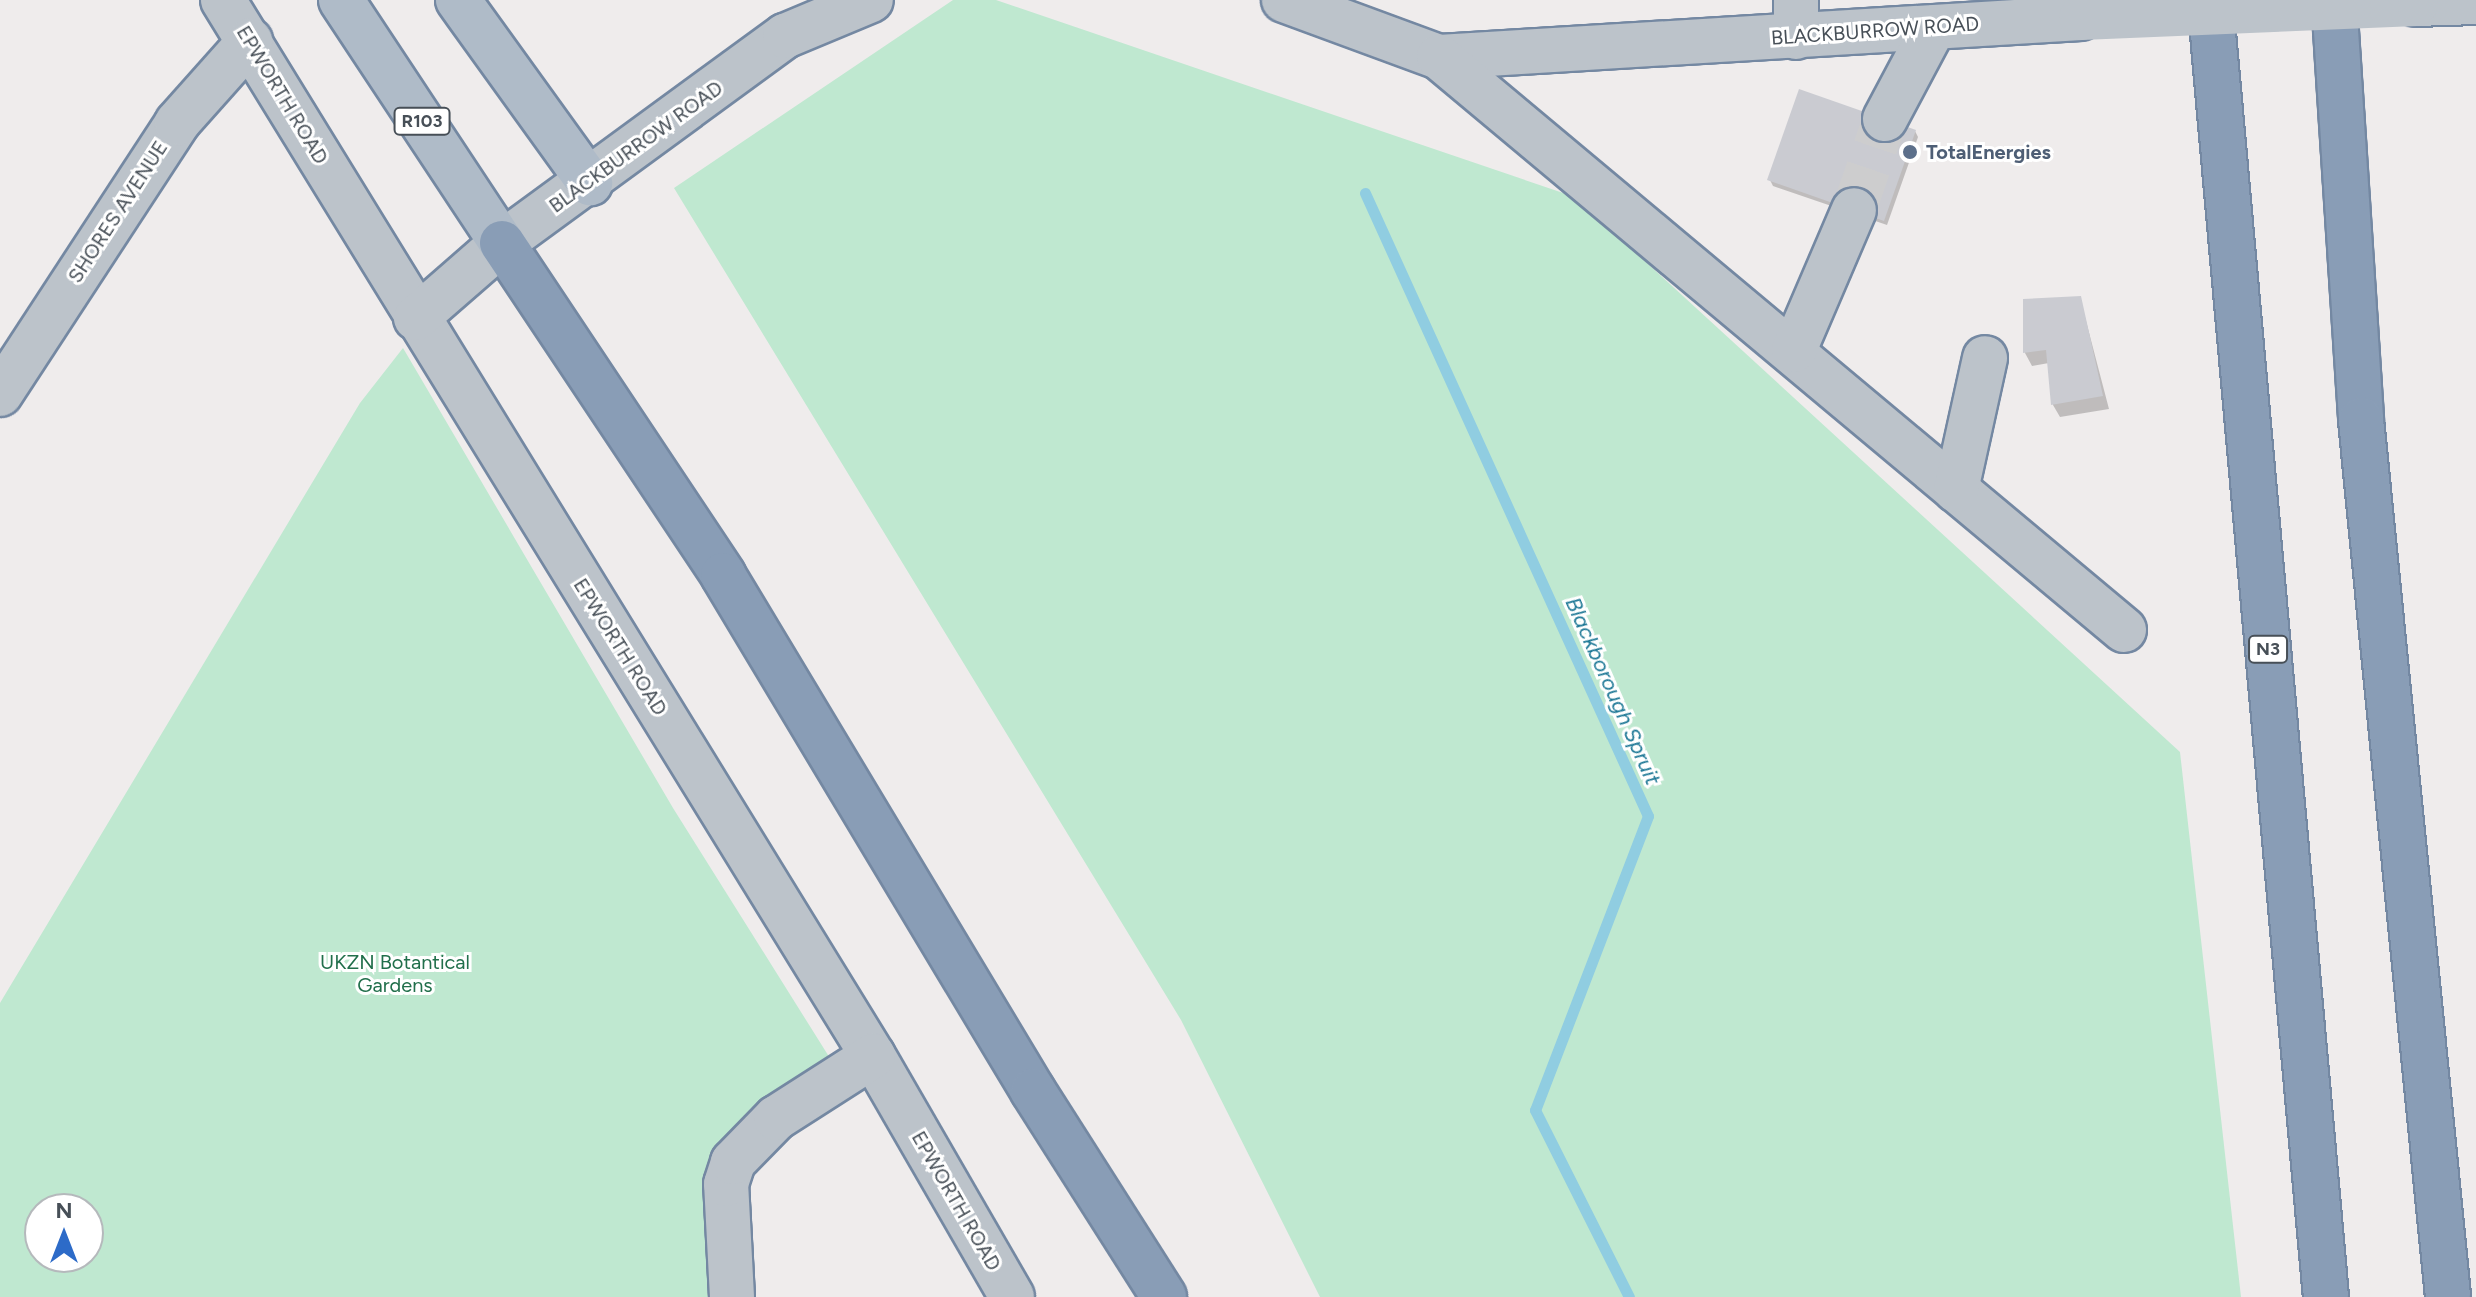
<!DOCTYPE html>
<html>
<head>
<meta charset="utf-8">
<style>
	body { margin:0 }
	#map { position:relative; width:2476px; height:1297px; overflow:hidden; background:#efecec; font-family:Figtree,sans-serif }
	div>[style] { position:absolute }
	.green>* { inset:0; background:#bfe8d0 }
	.shadow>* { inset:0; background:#0003 }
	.stream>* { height:11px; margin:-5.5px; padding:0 5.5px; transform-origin:5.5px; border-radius:5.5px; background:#90cde1 }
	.building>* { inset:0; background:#cacbd1 }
	.minor-tunnel>* { height:44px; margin-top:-22px; transform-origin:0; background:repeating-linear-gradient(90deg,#cdcdce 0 44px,transparent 0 66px) }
	.roads { filter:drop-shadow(2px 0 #7488a2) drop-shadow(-2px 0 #7488a2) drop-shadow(0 2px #7488a2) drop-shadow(0 -2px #7488a2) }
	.minor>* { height:44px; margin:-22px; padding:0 22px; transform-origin:22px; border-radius:22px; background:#bcc3ca }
	.major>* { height:44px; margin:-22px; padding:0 22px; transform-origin:22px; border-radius:22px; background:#afbbc8 }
	.highway>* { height:44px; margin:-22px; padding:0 22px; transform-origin:22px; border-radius:22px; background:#899db6 }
	.minor-bridge>* { height:44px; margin:-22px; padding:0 22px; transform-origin:22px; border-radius:22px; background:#bcc3ca }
	.dots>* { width:22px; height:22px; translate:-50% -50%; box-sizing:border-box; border:4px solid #fff; border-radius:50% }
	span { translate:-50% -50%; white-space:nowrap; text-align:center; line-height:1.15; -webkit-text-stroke:6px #fff; paint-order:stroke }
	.shield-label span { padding:2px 6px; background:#fff; border:2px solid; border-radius:6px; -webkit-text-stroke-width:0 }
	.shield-label { font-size:18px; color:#474f57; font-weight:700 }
	.street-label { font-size:20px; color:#474f57 }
	.service-label { font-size:20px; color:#4e5e75; font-weight:700 }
	.left { translate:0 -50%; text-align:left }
	.park-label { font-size:20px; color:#216f4b }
	.water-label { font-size:22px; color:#1c7795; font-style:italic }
	.north { position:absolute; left:24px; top:1193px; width:80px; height:80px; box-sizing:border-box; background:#fff; border:2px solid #b5b9bc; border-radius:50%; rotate:0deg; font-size:22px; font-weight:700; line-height:32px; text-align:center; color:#474f57 }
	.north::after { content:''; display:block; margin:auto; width:28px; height:36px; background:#2d6bc8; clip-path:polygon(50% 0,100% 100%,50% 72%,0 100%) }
</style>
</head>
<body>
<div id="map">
	<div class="green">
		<div style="clip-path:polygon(953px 0,996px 0,1575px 197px,2180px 752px,2241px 1297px,1320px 1297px,1181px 1020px,674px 188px)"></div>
		<div style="clip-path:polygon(evenodd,403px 348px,673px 808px,833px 1063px,719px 1158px,721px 1297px,0 1297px,0 1003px,360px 403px,403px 348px,40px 1209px,88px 1209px,88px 1257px,40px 1257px,40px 1209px)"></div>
	</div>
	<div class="shadow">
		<div style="clip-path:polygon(1915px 131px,1918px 137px,1887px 225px,1773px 186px,1770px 180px)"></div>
		<div style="clip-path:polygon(2080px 298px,2109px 409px,2060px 417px,2053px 405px,2049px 363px,2032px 366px,2025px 353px,2025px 301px)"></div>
	</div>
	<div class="stream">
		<div style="left:1365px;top:193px;width:684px;rotate:65.57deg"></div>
		<div style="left:1648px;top:816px;width:315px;rotate:111deg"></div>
		<div style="left:1535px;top:1110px;width:209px;rotate:63.3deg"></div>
	</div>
	<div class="building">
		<div style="clip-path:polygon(1799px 89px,1916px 130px,1884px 221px,1767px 180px)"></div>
		<div style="clip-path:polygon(2081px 296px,2103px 396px,2051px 405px,2046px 350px,2023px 353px,2023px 299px)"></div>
	</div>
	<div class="minor-tunnel">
		<div style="left:1854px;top:210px;width:96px;rotate:-71.2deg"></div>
	</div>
	<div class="roads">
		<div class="minor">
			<div style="left:223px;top:0;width:1240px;rotate:58.39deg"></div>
			<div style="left:873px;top:1056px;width:278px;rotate:60deg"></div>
			<div style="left:1284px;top:0;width:165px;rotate:20.2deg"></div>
			<div style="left:1439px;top:57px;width:643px;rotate:-3.48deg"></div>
			<div style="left:1796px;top:0;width:37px;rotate:90deg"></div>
			<div style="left:2416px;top:4px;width:60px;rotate:-1.9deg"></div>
			<div style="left:1439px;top:57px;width:893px;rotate:39.91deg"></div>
			<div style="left:1885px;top:119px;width:104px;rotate:-62deg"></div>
			<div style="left:416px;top:318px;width:114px;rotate:-41.1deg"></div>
			<div style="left:502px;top:243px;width:351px;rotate:-36.2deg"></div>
			<div style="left:785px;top:36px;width:93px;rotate:-22.7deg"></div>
			<div style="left:1794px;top:350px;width:152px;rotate:-66.8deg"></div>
			<div style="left:0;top:394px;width:324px;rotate:-56.8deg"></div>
			<div style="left:177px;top:123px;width:110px;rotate:-48.3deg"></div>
			<div style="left:1956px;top:490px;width:135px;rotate:-77.6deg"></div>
			<div style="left:732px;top:1297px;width:113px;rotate:-93deg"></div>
			<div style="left:726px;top:1184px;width:23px;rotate:-72deg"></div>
			<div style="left:733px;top:1162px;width:62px;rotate:-45.7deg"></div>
			<div style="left:776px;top:1118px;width:115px;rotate:-32.6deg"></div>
		</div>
		<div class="major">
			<div style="left:341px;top:0;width:291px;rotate:56.5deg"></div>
			<div style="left:458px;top:0;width:226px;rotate:54.2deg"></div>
		</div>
		<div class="highway">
			<div style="left:2210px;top:0;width:1302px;rotate:84.89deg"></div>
			<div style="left:2334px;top:0;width:421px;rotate:86.3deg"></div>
			<div style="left:2361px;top:420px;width:881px;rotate:84.33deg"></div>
			<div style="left:502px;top:243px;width:399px;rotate:56.3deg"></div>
			<div style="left:723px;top:575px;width:602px;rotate:59deg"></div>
			<div style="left:1033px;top:1091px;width:244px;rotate:57.5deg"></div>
		</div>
	</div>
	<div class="minor-bridge">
		<div style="left:2081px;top:18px;width:335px;rotate:-2.4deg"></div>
	</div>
	<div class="dots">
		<div style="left:1910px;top:152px;background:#5c6f8a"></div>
	</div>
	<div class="shield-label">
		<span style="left:422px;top:121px">R103</span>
		<span style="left:2268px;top:649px">N3</span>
	</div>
	<div class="street-label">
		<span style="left:1875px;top:31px;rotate:-4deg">BLACKBURROW ROAD</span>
		<span style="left:282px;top:95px;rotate:59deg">EPWORTH ROAD</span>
		<span style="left:636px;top:147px;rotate:-36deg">BLACKBURROW ROAD</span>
		<span style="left:118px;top:212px;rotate:-57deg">SHORES AVENUE</span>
		<span style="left:620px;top:647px;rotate:58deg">EPWORTH ROAD</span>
		<span style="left:956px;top:1201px;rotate:60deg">EPWORTH ROAD</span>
	</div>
	<div class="service-label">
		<span class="left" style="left:1926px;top:152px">TotalEnergies</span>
	</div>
	<div class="park-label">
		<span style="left:395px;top:974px">UKZN Botantical<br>Gardens</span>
	</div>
	<div class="water-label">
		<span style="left:1613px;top:691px;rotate:66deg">Blackborough Spruit</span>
	</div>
	<div class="north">N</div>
</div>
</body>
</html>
